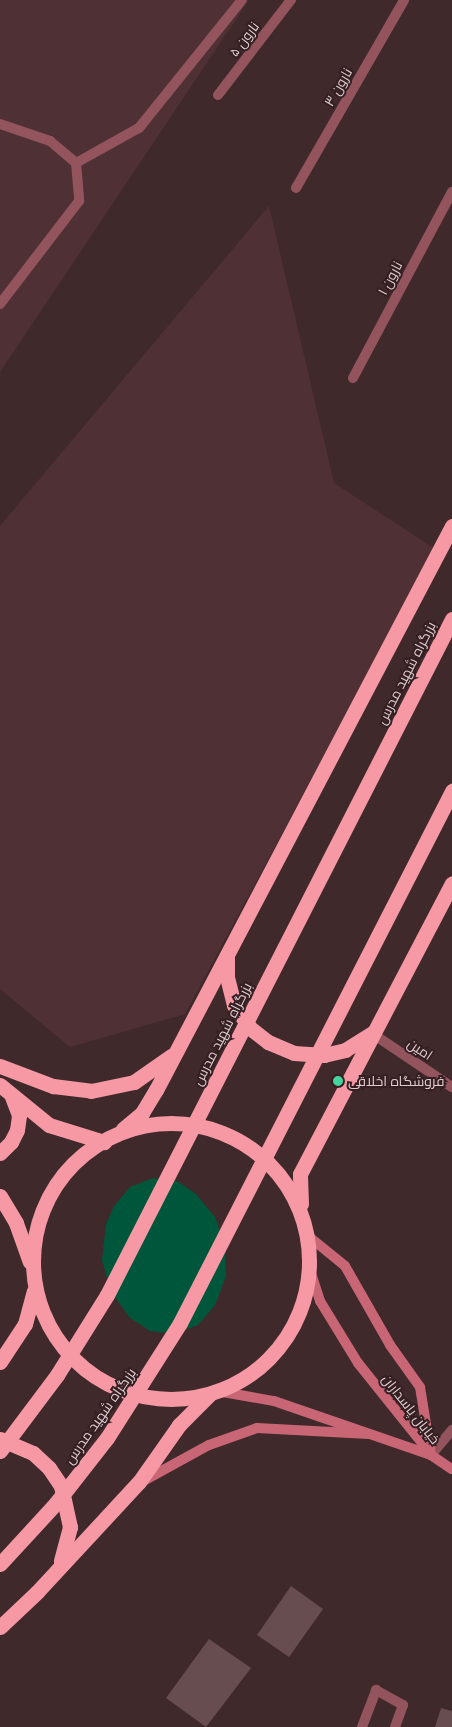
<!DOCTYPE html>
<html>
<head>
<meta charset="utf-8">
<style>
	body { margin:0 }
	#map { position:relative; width:452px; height:1727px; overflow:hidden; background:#40292b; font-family:"Public Sans",Cairo,sans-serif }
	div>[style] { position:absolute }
	.built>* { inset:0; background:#4f3135 }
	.green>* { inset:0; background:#00563b }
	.building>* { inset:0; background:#674d50 }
	.lane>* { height:10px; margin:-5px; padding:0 5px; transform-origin:5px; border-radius:5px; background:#93545d }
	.street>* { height:10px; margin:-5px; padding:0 5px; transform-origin:5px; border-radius:5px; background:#93545d }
	.secondary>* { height:10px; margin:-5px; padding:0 5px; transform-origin:5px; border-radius:5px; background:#c96675 }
	.highway>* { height:15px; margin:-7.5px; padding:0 7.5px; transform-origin:7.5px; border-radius:7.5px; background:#f699a5 }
	.highway>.ring { margin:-7.5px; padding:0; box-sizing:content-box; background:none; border:15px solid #f699a5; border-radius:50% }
	.highway-bridge>* { height:15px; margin:-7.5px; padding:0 7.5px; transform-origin:7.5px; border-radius:7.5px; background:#f699a5 }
	.dots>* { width:14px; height:14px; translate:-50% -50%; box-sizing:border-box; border:2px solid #351f22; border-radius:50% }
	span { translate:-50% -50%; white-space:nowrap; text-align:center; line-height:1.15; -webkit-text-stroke:4px #351f22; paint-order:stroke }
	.street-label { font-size:14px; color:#ddcdcf }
	.poi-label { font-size:14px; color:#ddcdcf }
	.left { translate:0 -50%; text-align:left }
</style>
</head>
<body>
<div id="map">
	<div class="built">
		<div style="clip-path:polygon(0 0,249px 0,0 372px)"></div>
		<div style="clip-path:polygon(269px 206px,334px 483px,435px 549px,185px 1014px,70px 1047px,0 989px,0 526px)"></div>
	</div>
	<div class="green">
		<div style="clip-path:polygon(153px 1178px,177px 1181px,196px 1194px,215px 1217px,225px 1245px,226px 1276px,215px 1305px,198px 1325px,174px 1334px,150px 1331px,130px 1318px,111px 1292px,102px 1260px,106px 1224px,114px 1206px,130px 1187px)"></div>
	</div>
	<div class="building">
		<div style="clip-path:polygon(291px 1586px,323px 1609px,289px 1657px,257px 1635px)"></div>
		<div style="clip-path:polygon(209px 1639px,251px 1668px,206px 1727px,166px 1698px)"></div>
		<div style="clip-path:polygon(441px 1708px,452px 1711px,452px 1727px,435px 1727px)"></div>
	</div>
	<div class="lane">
		<div style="left:218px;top:95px;width:120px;rotate:-52.5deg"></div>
		<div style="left:0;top:124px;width:53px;rotate:18.8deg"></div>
		<div style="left:50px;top:141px;width:34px;rotate:40deg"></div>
		<div style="left:76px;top:163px;width:38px;rotate:85deg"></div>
		<div style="left:79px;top:201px;width:130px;rotate:127.5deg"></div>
		<div style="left:76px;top:163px;width:72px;rotate:-29.1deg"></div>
		<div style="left:139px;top:128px;width:164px;rotate:-51.2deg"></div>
		<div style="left:296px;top:188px;width:217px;rotate:-60.1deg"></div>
		<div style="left:353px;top:378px;width:211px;rotate:-62deg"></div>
		<div style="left:373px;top:1034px;width:95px;rotate:33.9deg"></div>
		<div style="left:362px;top:1727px;width:40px;rotate:-69deg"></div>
		<div style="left:376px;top:1690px;width:31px;rotate:29deg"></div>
		<div style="left:403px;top:1705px;width:23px;rotate:110deg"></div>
	</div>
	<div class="street">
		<div style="left:431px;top:1455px;width:33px;rotate:-50deg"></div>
	</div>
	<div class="secondary">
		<div style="left:307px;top:1235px;width:49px;rotate:39.2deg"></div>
		<div style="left:345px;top:1266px;width:91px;rotate:60.3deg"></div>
		<div style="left:390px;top:1345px;width:52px;rotate:54.5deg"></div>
		<div style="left:420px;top:1387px;width:69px;rotate:80.8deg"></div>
		<div style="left:309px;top:1267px;width:36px;rotate:72deg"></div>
		<div style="left:320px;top:1301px;width:73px;rotate:58.5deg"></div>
		<div style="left:358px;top:1363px;width:117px;rotate:51.3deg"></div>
		<div style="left:217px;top:1391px;width:58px;rotate:10deg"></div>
		<div style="left:274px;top:1401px;width:166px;rotate:19deg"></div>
		<div style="left:431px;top:1455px;width:25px;rotate:34deg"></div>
		<div style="left:145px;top:1480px;width:73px;rotate:-28.7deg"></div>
		<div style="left:209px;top:1445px;width:51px;rotate:-19.5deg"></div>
		<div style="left:257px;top:1428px;width:112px;rotate:3.1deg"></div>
	</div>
	<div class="highway">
		<div style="left:227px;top:957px;width:20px;rotate:90deg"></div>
		<div style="left:227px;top:977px;width:29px;rotate:76deg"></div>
		<div style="left:234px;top:1005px;width:28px;rotate:55deg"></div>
		<div style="left:250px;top:1028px;width:23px;rotate:38deg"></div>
		<div style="left:268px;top:1042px;width:28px;rotate:23deg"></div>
		<div style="left:294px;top:1053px;width:30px;rotate:4deg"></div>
		<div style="left:324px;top:1055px;width:22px;rotate:-13deg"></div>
		<div style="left:345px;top:1050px;width:32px;rotate:-32deg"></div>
		<div style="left:0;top:1066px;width:57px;rotate:20.7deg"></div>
		<div style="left:53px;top:1086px;width:38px;rotate:7deg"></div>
		<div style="left:91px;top:1091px;width:44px;rotate:-11.8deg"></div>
		<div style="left:134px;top:1082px;width:45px;rotate:-35.1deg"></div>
		<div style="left:0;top:1085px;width:63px;rotate:39.2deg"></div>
		<div style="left:49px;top:1125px;width:58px;rotate:17.2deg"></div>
		<div class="ring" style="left:33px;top:1123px;width:261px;height:261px"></div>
		<div style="left:123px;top:1129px;width:25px;rotate:-40deg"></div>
		<div style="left:142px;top:1113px;width:27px;rotate:-59deg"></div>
		<div style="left:156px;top:1090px;width:637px;rotate:-62.31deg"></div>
		<div style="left:0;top:1153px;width:16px;rotate:-45deg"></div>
		<div style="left:11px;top:1142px;width:13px;rotate:-63deg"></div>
		<div style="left:17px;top:1130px;width:15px;rotate:-82deg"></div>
		<div style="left:19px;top:1115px;width:19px;rotate:-111deg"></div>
		<div style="left:0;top:1196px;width:31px;rotate:59deg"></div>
		<div style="left:16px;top:1223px;width:41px;rotate:70.3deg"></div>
		<div style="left:301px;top:1204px;width:30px;rotate:-92deg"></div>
		<div style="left:300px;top:1174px;width:328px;rotate:-62.4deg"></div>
		<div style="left:0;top:1362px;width:45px;rotate:-56.7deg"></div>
		<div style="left:25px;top:1324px;width:34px;rotate:-75deg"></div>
		<div style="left:0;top:1439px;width:36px;rotate:23deg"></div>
		<div style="left:33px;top:1453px;width:22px;rotate:43deg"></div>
		<div style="left:49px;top:1468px;width:22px;rotate:56deg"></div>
		<div style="left:61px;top:1486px;width:42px;rotate:77.6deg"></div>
		<div style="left:70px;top:1527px;width:35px;rotate:105deg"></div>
		<div style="left:0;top:1627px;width:51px;rotate:-43.4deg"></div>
		<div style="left:37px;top:1592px;width:150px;rotate:-47.2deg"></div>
		<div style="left:139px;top:1482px;width:70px;rotate:-54.9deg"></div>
		<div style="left:179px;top:1425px;width:42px;rotate:-45deg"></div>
	</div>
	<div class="highway-bridge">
		<div style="left:0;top:1451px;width:95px;rotate:-53.1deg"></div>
		<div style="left:57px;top:1375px;width:94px;rotate:-58deg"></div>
		<div style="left:107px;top:1295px;width:759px;rotate:-62.96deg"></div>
		<div style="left:0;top:1564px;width:83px;rotate:-47.4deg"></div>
		<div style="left:56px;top:1503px;width:83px;rotate:-51.9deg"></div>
		<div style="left:107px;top:1438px;width:136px;rotate:-57.6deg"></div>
		<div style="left:180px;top:1323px;width:598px;rotate:-62.92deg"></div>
	</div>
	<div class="dots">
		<div style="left:338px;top:1081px;background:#45d49f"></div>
	</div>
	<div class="street-label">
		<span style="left:244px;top:39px;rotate:-53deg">نارون ۵</span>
		<span style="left:338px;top:87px;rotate:-60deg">نارون ۳</span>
		<span style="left:390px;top:278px;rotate:-62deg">نارون ۱</span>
		<span style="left:406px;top:673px;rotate:-63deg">بزرگراه شهید مدرس</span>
		<span style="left:222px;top:1034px;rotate:-63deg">بزرگراه شهید مدرس</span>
		<span style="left:420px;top:1049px;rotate:34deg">امین</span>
		<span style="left:411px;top:1409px;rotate:52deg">خیابان پاسداران</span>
		<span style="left:100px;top:1416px;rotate:-55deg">بزرگراه شهید مدرس</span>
	</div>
	<div class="poi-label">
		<span class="left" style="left:348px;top:1081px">فروشگاه اخلاقی</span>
	</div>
</div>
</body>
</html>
